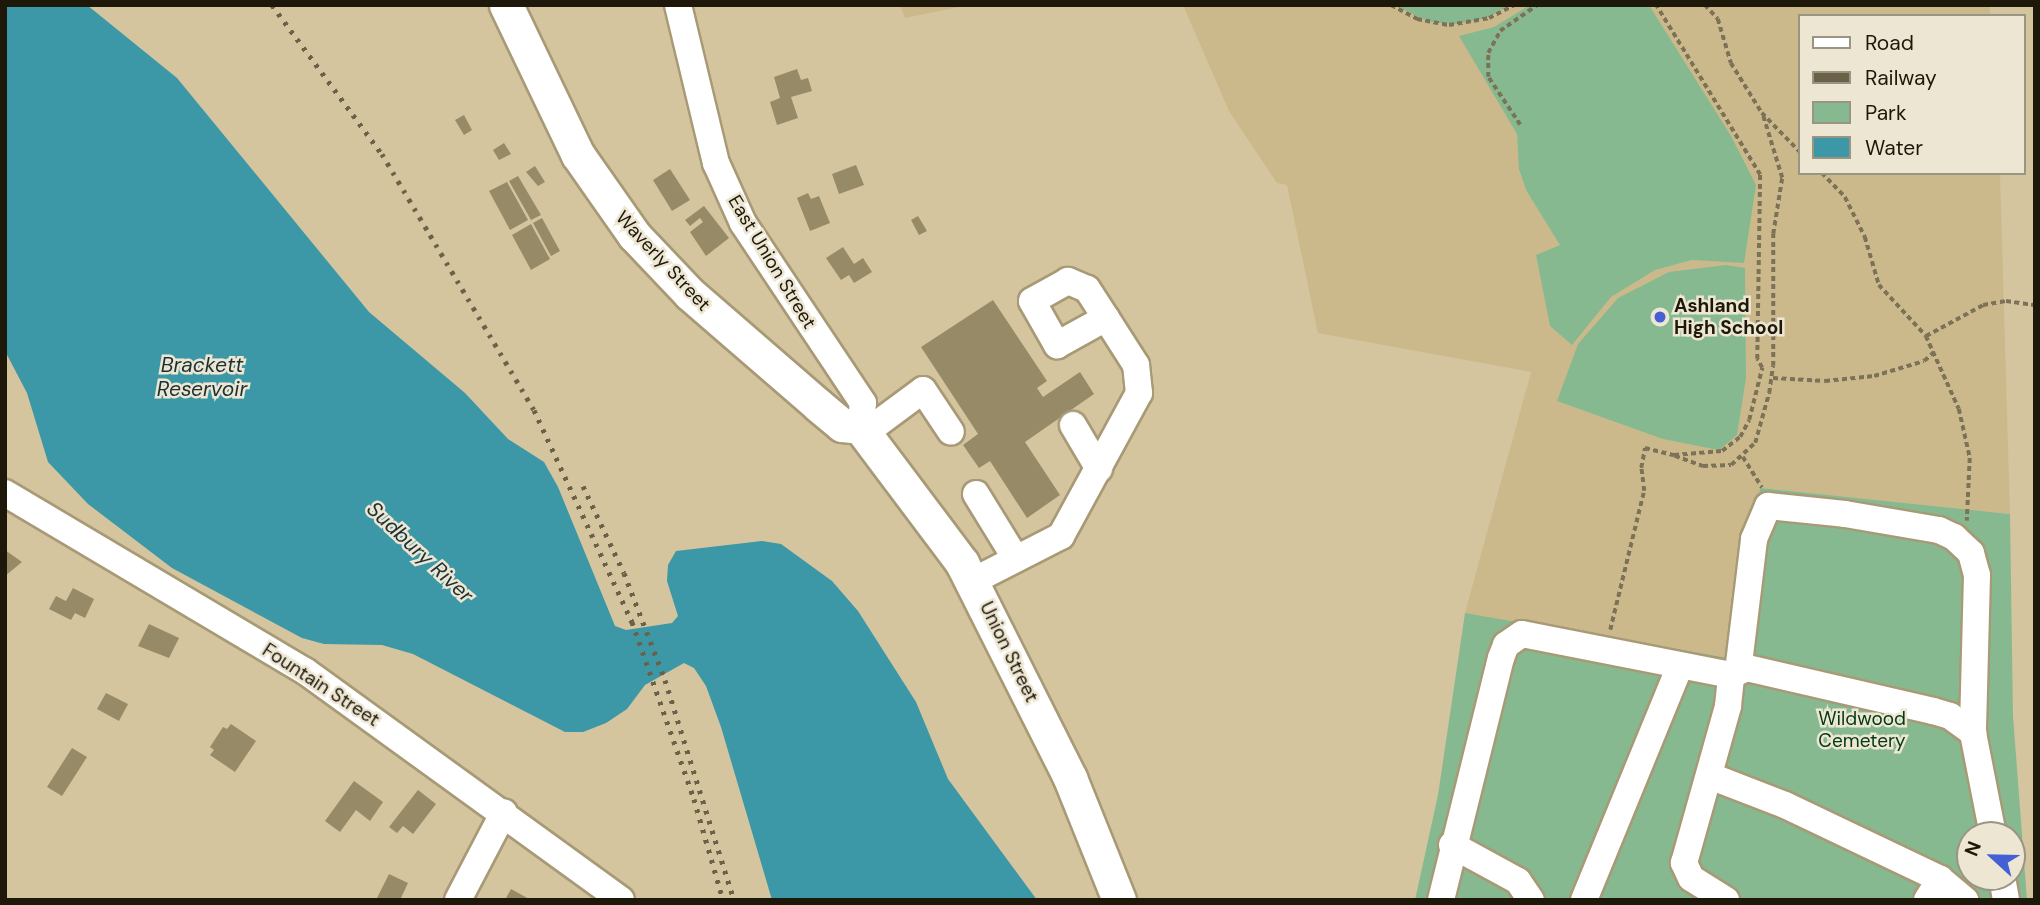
<!DOCTYPE html>
<html>
<head>
<meta charset="utf-8">
<style>
	body { margin:0 }
	#map { position:relative; width:2040px; height:905px; overflow:hidden; background:#d4c59f; font-family:"DM Sans",sans-serif }
	div>[style] { position:absolute }
	.built>* { inset:0; background:#cbb98c }
	.green>* { inset:0; background:#87b990 }
	.water>* { inset:0; background:#3c97a6 }
	.building>* { inset:0; background:#978a66 }
	.path>* { height:3.5px; margin-top:-1.75px; transform-origin:0; background:repeating-linear-gradient(90deg,#7c7257 0 5px,transparent 0 8.5px) }
	.roads { filter:drop-shadow(2px 0 #a89a76) drop-shadow(-2px 0 #a89a76) drop-shadow(0 2px #a89a76) drop-shadow(0 -2px #a89a76) }
	.minor>* { height:26px; margin:-13px; padding:0 13px; transform-origin:13px; border-radius:13px; background:#fff }
	.major>* { height:33px; margin:-16.5px; padding:0 16.5px; transform-origin:16.5px; border-radius:16.5px; background:#fff }
	.rail>* { height:5px; margin-top:-2.5px; transform-origin:0; background:repeating-linear-gradient(90deg,#6a6148 0 3.5px,transparent 0 10.5px) }
	.dots>* { width:19px; height:19px; translate:-50% -50%; box-sizing:border-box; border:4px solid #ede6d3; border-radius:50% }
	span { translate:-50% -50%; white-space:nowrap; text-align:center; line-height:1.15; -webkit-text-stroke:5px #ede6d3; paint-order:stroke }
	.street-label { font-size:19px; color:#1e180a }
	.poi-label { font-size:19px; color:#1e180a; font-weight:700 }
	.left { translate:0 -50%; text-align:left }
	.park-label { font-size:19px; color:#003915 }
	.water-label { font-size:21px; color:#1b3034; font-style:italic }
	.frame { position:absolute; inset:0; border:7px solid #1e180a; pointer-events:none }
	.legend { position:absolute; left:1798px; top:14px; width:228px; height:161px; box-sizing:border-box; background:#ede6d3; border:2px solid #9a9483; margin:0; padding:9px 12px; list-style:none; font-size:21px; color:#1e180a }
	.legend li { display:flex; align-items:center; gap:14px; height:35px }
	.legend b { width:35px; border:2px solid #9a9483 }
	.north { position:absolute; left:1956px; top:821px; width:70px; height:70px; box-sizing:border-box; background:#ede6d3; border:2px solid #9a9483; border-radius:50%; rotate:292deg; font-size:19px; font-weight:700; line-height:28px; text-align:center; color:#1e180a }
	.north::after { content:''; display:block; margin:auto; width:24px; height:32px; background:#4560d3; clip-path:polygon(50% 0,100% 100%,50% 72%,0 100%) }
</style>
</head>
<body>
<div id="map">
	<div class="built">
		<div style="clip-path:polygon(900px 5px,969px 5px,905px 18px)"></div>
		<div style="clip-path:polygon(1183px 5px,1990px 5px,1990px 16px,1800px 16px,1800px 173px,2000px 173px,2010px 514px,1760px 488px,1729px 658px,1465px 613px,1531px 372px,1318px 333px,1287px 185px,1277px 183px,1229px 111px)"></div>
	</div>
	<div class="green">
		<div style="clip-path:polygon(1394px 5px,1510px 5px,1487px 18px,1458px 24px,1429px 22px)"></div>
		<div style="clip-path:polygon(1530px 5px,1649px 5px,1731px 136px,1756px 185px,1744px 263px,1692px 260px,1655px 270px,1611px 297px,1572px 345px,1550px 326px,1536px 255px,1560px 245px,1526px 190px,1519px 169px,1517px 134px,1459px 36px,1494px 27px)"></div>
		<div style="clip-path:polygon(1726px 265px,1745px 268px,1746px 378px,1737px 435px,1719px 450px,1663px 439px,1557px 401px,1578px 344px,1618px 298px,1669px 272px)"></div>
		<div style="clip-path:polygon(evenodd,1760px 488px,2010px 514px,2013px 716px,2027px 900px,1415px 900px,1438px 795px,1465px 613px,1729px 658px,1760px 488px,1970px 835px,2012px 835px,2012px 877px,1970px 877px,1970px 835px)"></div>
	</div>
	<div class="water">
		<div style="clip-path:polygon(5px 5px,87px 5px,177px 78px,369px 312px,465px 393px,508px 439px,544px 462px,558px 487px,615px 626px,626px 630px,672px 623px,678px 616px,667px 581px,668px 565px,676px 551px,762px 541px,781px 544px,832px 581px,858px 611px,916px 702px,948px 779px,1037px 900px,772px 900px,721px 727px,706px 686px,694px 668px,684px 663px,645px 685px,627px 709px,606px 723px,583px 732px,565px 732px,413px 654px,382px 645px,324px 644px,302px 638px,172px 568px,88px 504px,48px 462px,27px 393px,5px 351px)"></div>
	</div>
	<div class="building">
		<div style="clip-path:polygon(797px 69px,801px 80px,808px 78px,812px 91px,791px 97px,798px 118px,777px 125px,770px 102px,780px 98px,774px 77px)"></div>
		<div style="clip-path:polygon(464px 115px,472px 130px,464px 135px,455px 120px)"></div>
		<div style="clip-path:polygon(504px 143px,511px 154px,499px 160px,493px 150px)"></div>
		<div style="clip-path:polygon(856px 165px,864px 185px,839px 194px,832px 174px)"></div>
		<div style="clip-path:polygon(535px 166px,545px 182px,538px 186px,526px 172px)"></div>
		<div style="clip-path:polygon(670px 169px,690px 200px,672px 211px,653px 180px)"></div>
		<div style="clip-path:polygon(518px 176px,541px 215px,531px 220px,509px 181px)"></div>
		<div style="clip-path:polygon(507px 182px,528px 220px,510px 230px,489px 191px)"></div>
		<div style="clip-path:polygon(808px 193px,811px 199px,819px 196px,830px 223px,810px 231px,797px 198px)"></div>
		<div style="clip-path:polygon(704px 206px,729px 238px,706px 256px,690px 232px,703px 222px,700px 218px,690px 226px,685px 220px)"></div>
		<div style="clip-path:polygon(918px 216px,927px 231px,919px 235px,911px 220px)"></div>
		<div style="clip-path:polygon(542px 218px,560px 251px,551px 256px,533px 223px)"></div>
		<div style="clip-path:polygon(531px 224px,550px 259px,531px 270px,512px 235px)"></div>
		<div style="clip-path:polygon(843px 247px,854px 264px,863px 258px,872px 272px,854px 283px,849px 275px,841px 280px,826px 258px)"></div>
		<div style="clip-path:polygon(993px 300px,1047px 381px,1037px 388px,1043px 397px,1080px 372px,1094px 394px,1025px 442px,1060px 495px,1027px 518px,990px 461px,979px 468px,963px 445px,978px 434px,921px 347px)"></div>
		<div style="clip-path:polygon(5px 550px,22px 562px,5px 576px)"></div>
		<div style="clip-path:polygon(73px 588px,94px 599px,85px 618px,75px 613px,71px 620px,49px 609px,56px 596px,66px 601px)"></div>
		<div style="clip-path:polygon(149px 624px,179px 638px,169px 658px,138px 646px)"></div>
		<div style="clip-path:polygon(106px 693px,128px 704px,119px 721px,97px 709px)"></div>
		<div style="clip-path:polygon(231px 724px,256px 741px,235px 772px,210px 755px,214px 750px,210px 747px,223px 727px,227px 729px)"></div>
		<div style="clip-path:polygon(72px 748px,87px 757px,62px 796px,47px 787px)"></div>
		<div style="clip-path:polygon(354px 781px,383px 802px,370px 821px,356px 810px,340px 832px,325px 821px)"></div>
		<div style="clip-path:polygon(418px 790px,436px 804px,413px 834px,403px 826px,397px 833px,389px 827px)"></div>
		<div style="clip-path:polygon(389px 874px,408px 883px,400px 900px,376px 900px)"></div>
		<div style="clip-path:polygon(511px 889px,531px 900px,505px 900px)"></div>
	</div>
	<div class="path">
		<div style="left:1391px;top:5px;width:30px;rotate:28deg"></div>
		<div style="left:1417px;top:19px;width:33px;rotate:11deg"></div>
		<div style="left:1449px;top:25px;width:41px;rotate:-9.9deg"></div>
		<div style="left:1489px;top:18px;width:28px;rotate:-27deg"></div>
		<div style="left:1705px;top:5px;width:19px;rotate:47deg"></div>
		<div style="left:1718px;top:19px;width:46px;rotate:73.5deg"></div>
		<div style="left:1731px;top:63px;width:59px;rotate:58.2deg"></div>
		<div style="left:1762px;top:113px;width:54px;rotate:45.7deg"></div>
		<div style="left:1520px;top:125px;width:58px;rotate:-123.7deg"></div>
		<div style="left:1488px;top:77px;width:24px;rotate:-90deg"></div>
		<div style="left:1488px;top:53px;width:25px;rotate:-61deg"></div>
		<div style="left:1500px;top:31px;width:45px;rotate:-35.1deg"></div>
		<div style="left:1822px;top:173px;width:33px;rotate:46deg"></div>
		<div style="left:1845px;top:197px;width:45px;rotate:63.4deg"></div>
		<div style="left:1865px;top:237px;width:50px;rotate:73.7deg"></div>
		<div style="left:1879px;top:285px;width:69px;rotate:47.3deg"></div>
		<div style="left:1926px;top:336px;width:80px;rotate:65.7deg"></div>
		<div style="left:1959px;top:409px;width:50px;rotate:77.3deg"></div>
		<div style="left:1970px;top:458px;width:63px;rotate:92.7deg"></div>
		<div style="left:1926px;top:336px;width:65px;rotate:-28.5deg"></div>
		<div style="left:1983px;top:305px;width:23px;rotate:-10deg"></div>
		<div style="left:2006px;top:301px;width:29px;rotate:8deg"></div>
		<div style="left:1773px;top:378px;width:52px;rotate:3.3deg"></div>
		<div style="left:1825px;top:381px;width:49px;rotate:-5.8deg"></div>
		<div style="left:1874px;top:376px;width:52px;rotate:-16.7deg"></div>
		<div style="left:1924px;top:361px;width:13px;rotate:-42deg"></div>
		<div style="left:1675px;top:456px;width:30px;rotate:20deg"></div>
		<div style="left:1703px;top:466px;width:28px;rotate:-2deg"></div>
		<div style="left:1731px;top:465px;width:33px;rotate:-43deg"></div>
		<div style="left:1755px;top:443px;width:52px;rotate:-74.4deg"></div>
		<div style="left:1769px;top:393px;width:27px;rotate:-82deg"></div>
		<div style="left:1773px;top:366px;width:132px;rotate:-90deg"></div>
		<div style="left:1773px;top:234px;width:57px;rotate:-80.9deg"></div>
		<div style="left:1782px;top:178px;width:68px;rotate:-107.1deg"></div>
		<div style="left:1743px;top:457px;width:36px;rotate:58deg"></div>
		<div style="left:1610px;top:630px;width:143px;rotate:-76.3deg"></div>
		<div style="left:1644px;top:491px;width:23px;rotate:-97deg"></div>
		<div style="left:1641px;top:468px;width:20px;rotate:-79deg"></div>
		<div style="left:1645px;top:448px;width:30px;rotate:14deg"></div>
		<div style="left:1674px;top:455px;width:48px;rotate:-4.8deg"></div>
		<div style="left:1722px;top:451px;width:23px;rotate:-38deg"></div>
		<div style="left:1740px;top:437px;width:19px;rotate:-62deg"></div>
		<div style="left:1749px;top:420px;width:54px;rotate:-76deg"></div>
		<div style="left:1762px;top:368px;width:10px;rotate:-119deg"></div>
		<div style="left:1757px;top:359px;width:184px;rotate:-89.1deg"></div>
		<div style="left:1760px;top:175px;width:199px;rotate:-121.5deg"></div>
	</div>
	<div class="roads">
		<div class="minor">
			<div style="left:678px;top:5px;width:163px;rotate:76.5deg"></div>
			<div style="left:716px;top:163px;width:66px;rotate:65.8deg"></div>
			<div style="left:743px;top:223px;width:216px;rotate:56.3deg"></div>
			<div style="left:863px;top:403px;width:24px;rotate:97deg"></div>
			<div style="left:1073px;top:425px;width:51px;rotate:59.4deg"></div>
			<div style="left:865px;top:433px;width:72px;rotate:-36.6deg"></div>
			<div style="left:923px;top:390px;width:50px;rotate:56.3deg"></div>
			<div style="left:5px;top:493px;width:349px;rotate:30.7deg"></div>
			<div style="left:305px;top:671px;width:390px;rotate:35.9deg"></div>
			<div style="left:976px;top:494px;width:76px;rotate:58.4deg"></div>
			<div style="left:973px;top:581px;width:99px;rotate:-27.1deg"></div>
			<div style="left:1061px;top:536px;width:163px;rotate:-61.4deg"></div>
			<div style="left:1139px;top:393px;width:28px;rotate:-96deg"></div>
			<div style="left:1136px;top:365px;width:56px;rotate:-122.6deg"></div>
			<div style="left:1106px;top:318px;width:35px;rotate:-123deg"></div>
			<div style="left:1087px;top:289px;width:21px;rotate:-157deg"></div>
			<div style="left:1068px;top:281px;width:41px;rotate:150.9deg"></div>
			<div style="left:1032px;top:301px;width:51px;rotate:60.4deg"></div>
			<div style="left:1057px;top:345px;width:56px;rotate:-28.9deg"></div>
			<div style="left:1738px;top:672px;width:134px;rotate:-83.1deg"></div>
			<div style="left:1754px;top:539px;width:36px;rotate:-67deg"></div>
			<div style="left:1768px;top:506px;width:77px;rotate:5.9deg"></div>
			<div style="left:1845px;top:514px;width:95px;rotate:9.7deg"></div>
			<div style="left:1939px;top:530px;width:17px;rotate:25deg"></div>
			<div style="left:1954px;top:537px;width:23px;rotate:43deg"></div>
			<div style="left:1971px;top:553px;width:23px;rotate:75deg"></div>
			<div style="left:1977px;top:575px;width:158px;rotate:91.5deg"></div>
			<div style="left:1973px;top:733px;width:104px;rotate:78.9deg"></div>
			<div style="left:1710px;top:776px;width:80px;rotate:21.1deg"></div>
			<div style="left:1785px;top:805px;width:172px;rotate:25.5deg"></div>
			<div style="left:1452px;top:845px;width:75px;rotate:28.6deg"></div>
			<div style="left:1518px;top:881px;width:23px;rotate:56deg"></div>
			<div style="left:2002px;top:877px;width:23px;rotate:80deg"></div>
			<div style="left:458px;top:900px;width:99px;rotate:-62.4deg"></div>
			<div style="left:1441px;top:900px;width:249px;rotate:-76.1deg"></div>
			<div style="left:1501px;top:658px;width:14px;rotate:-69deg"></div>
			<div style="left:1506px;top:645px;width:19px;rotate:-35deg"></div>
			<div style="left:1522px;top:634px;width:213px;rotate:11.1deg"></div>
			<div style="left:1731px;top:675px;width:17px;rotate:-24deg"></div>
			<div style="left:1747px;top:668px;width:191px;rotate:13deg"></div>
			<div style="left:1933px;top:711px;width:18px;rotate:16deg"></div>
			<div style="left:1950px;top:716px;width:29px;rotate:36deg"></div>
			<div style="left:1584px;top:900px;width:253px;rotate:-67.7deg"></div>
			<div style="left:1726px;top:900px;width:41px;rotate:-147.8deg"></div>
			<div style="left:1691px;top:878px;width:17px;rotate:-115deg"></div>
			<div style="left:1684px;top:863px;width:163px;rotate:-74.3deg"></div>
			<div style="left:1728px;top:706px;width:31px;rotate:-84deg"></div>
			<div style="left:1927px;top:900px;width:25px;rotate:-58deg"></div>
			<div style="left:1940px;top:879px;width:33px;rotate:40deg"></div>
		</div>
		<div class="major">
			<div style="left:506px;top:5px;width:166px;rotate:64.4deg"></div>
			<div style="left:578px;top:155px;width:98px;rotate:55deg"></div>
			<div style="left:634px;top:235px;width:81px;rotate:46.5deg"></div>
			<div style="left:690px;top:294px;width:169px;rotate:40.9deg"></div>
			<div style="left:818px;top:405px;width:31px;rotate:40deg"></div>
			<div style="left:842px;top:425px;width:18px;rotate:6deg"></div>
			<div style="left:860px;top:427px;width:170px;rotate:53.1deg"></div>
			<div style="left:962px;top:563px;width:241px;rotate:63.3deg"></div>
			<div style="left:1070px;top:778px;width:131px;rotate:68.1deg"></div>
		</div>
	</div>
	<div class="rail">
		<div style="left:272px;top:5px;width:185px;rotate:53.6deg"></div>
		<div style="left:382px;top:154px;width:298px;rotate:59.3deg"></div>
		<div style="left:534px;top:410px;width:234px;rotate:65.2deg"></div>
		<div style="left:632px;top:622px;width:188px;rotate:70.7deg"></div>
		<div style="left:694px;top:799px;width:105px;rotate:74deg"></div>
		<div style="left:583px;top:486px;width:96px;rotate:64.8deg"></div>
		<div style="left:624px;top:573px;width:115px;rotate:69deg"></div>
		<div style="left:665px;top:680px;width:231px;rotate:72.6deg"></div>
	</div>
	<div class="dots">
		<div style="left:1660px;top:317px;background:#4560d3"></div>
	</div>
	<div class="street-label">
		<span style="left:663px;top:261px;rotate:47deg">Waverly Street</span>
		<span style="left:772px;top:262px;rotate:59deg">East Union Street</span>
		<span style="left:1009px;top:652px;rotate:64deg">Union Street</span>
		<span style="left:321px;top:685px;rotate:33deg">Fountain Street</span>
	</div>
	<div class="poi-label">
		<span class="left" style="left:1674px;top:317px">Ashland<br>High School</span>
	</div>
	<div class="park-label">
		<span style="left:1862px;top:730px">Wildwood<br>Cemetery</span>
	</div>
	<div class="water-label">
		<span style="left:202px;top:377px">Brackett<br>Reservoir</span>
		<span style="left:420px;top:552px;rotate:43deg">Sudbury River</span>
	</div>
	<div class="frame"></div>
	<ul class="legend">
	<li><b style="height:9px;background:#fff"></b>Road</li>
	<li><b style="height:9px;background:#6a6148"></b>Railway</li>
	<li><b style="height:19px;background:#87b990"></b>Park</li>
	<li><b style="height:19px;background:#3c97a6"></b>Water</li>
	</ul>
	<div class="north">N</div>
</div>
</body>
</html>
